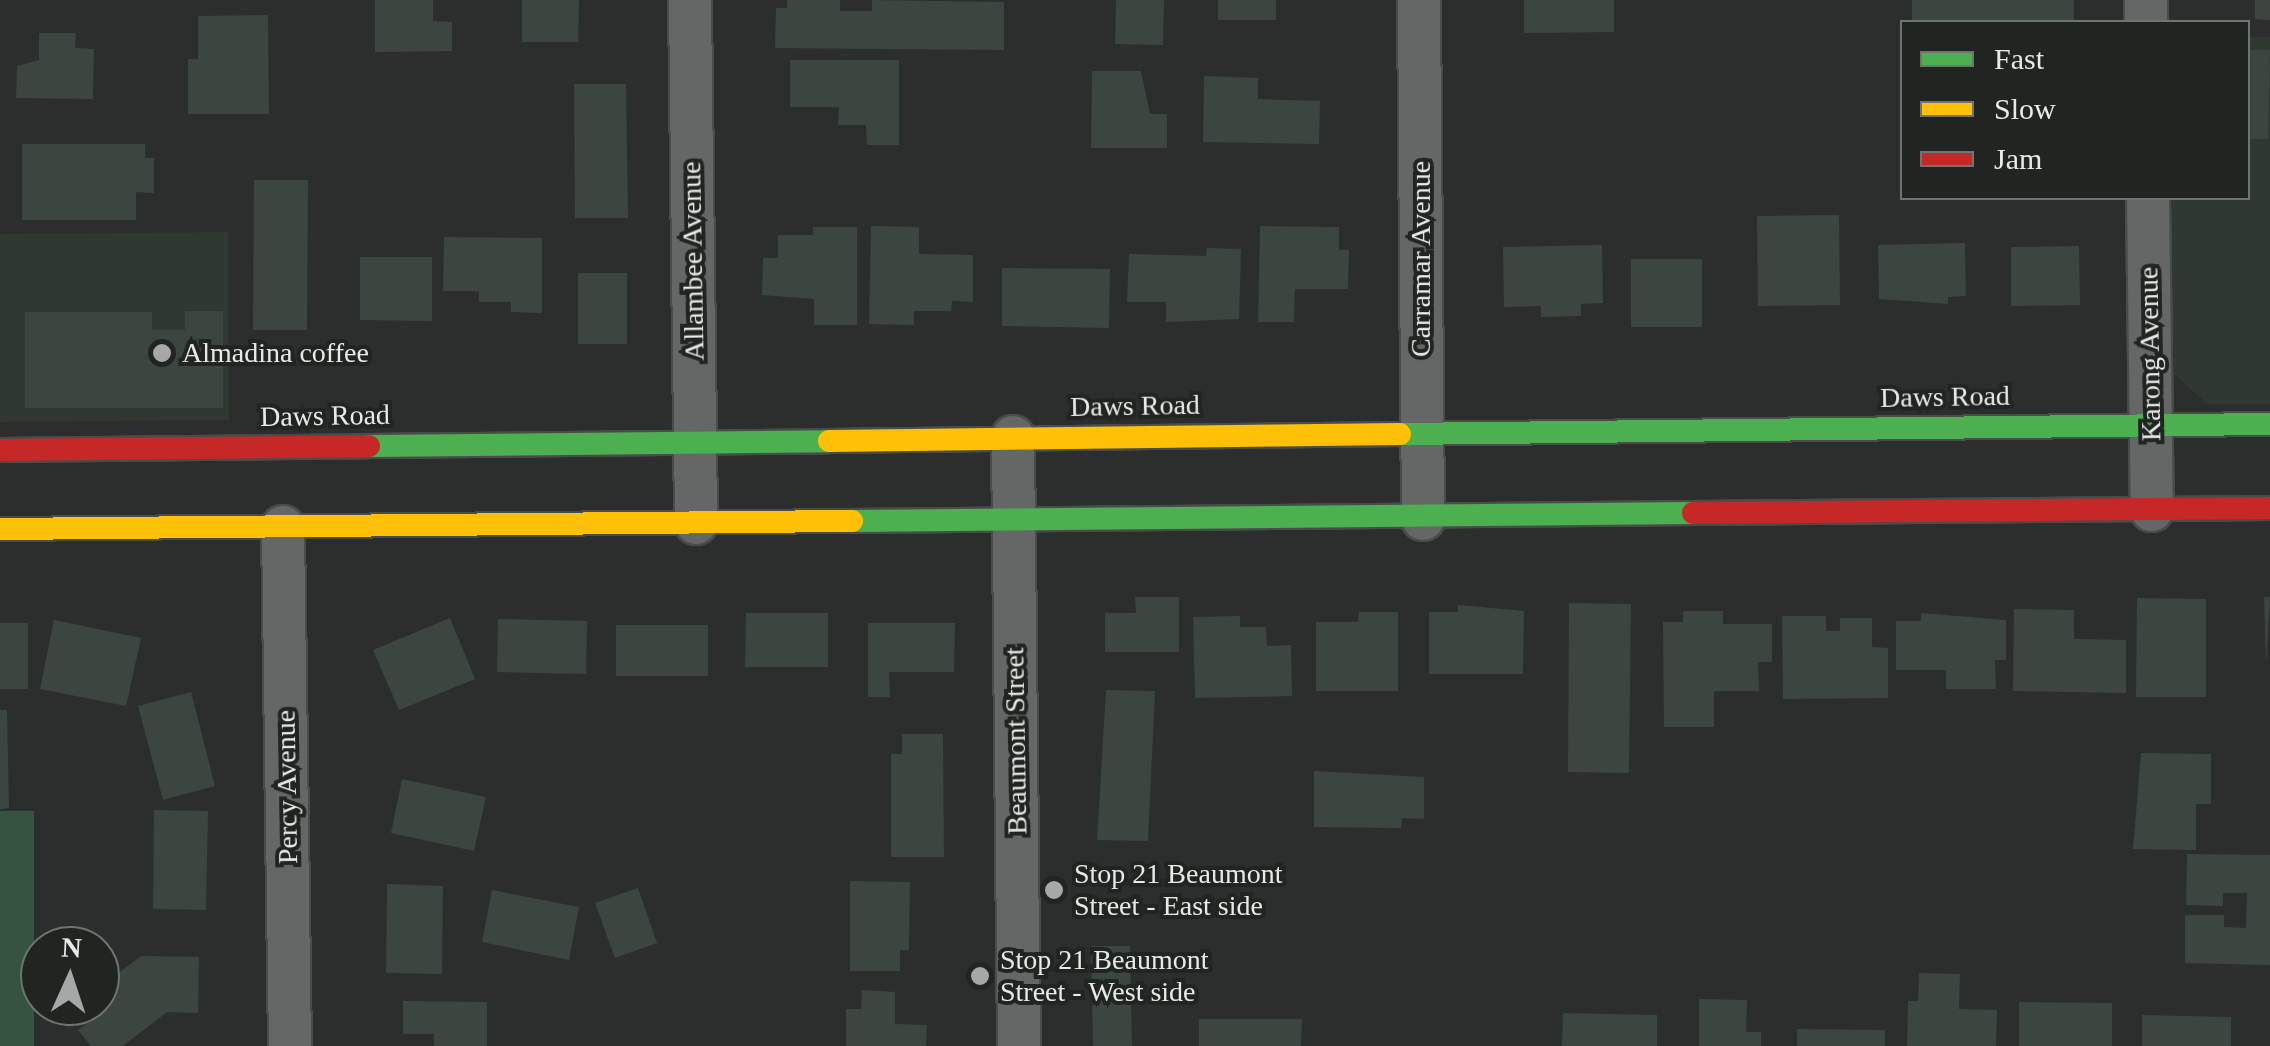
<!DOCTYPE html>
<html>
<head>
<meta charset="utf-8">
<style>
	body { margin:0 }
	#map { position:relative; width:2270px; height:1046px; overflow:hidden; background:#2b2e2c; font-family:"Times New Roman",serif }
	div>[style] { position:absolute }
	.built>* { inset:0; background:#2f3831 }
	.green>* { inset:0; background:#35533e }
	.building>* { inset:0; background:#3c4641 }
	.roads { filter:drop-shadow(2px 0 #4a4c4b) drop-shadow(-2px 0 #4a4c4b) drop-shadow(0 2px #4a4c4b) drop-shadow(0 -2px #4a4c4b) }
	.street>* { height:42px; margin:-21px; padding:0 21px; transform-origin:21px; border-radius:21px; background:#656766 }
	.fast>* { height:22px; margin:-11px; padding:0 11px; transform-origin:11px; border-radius:11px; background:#4caf50 }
	.slow>* { height:22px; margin:-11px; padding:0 11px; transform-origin:11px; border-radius:11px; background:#ffc107 }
	.jam>* { height:22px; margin:-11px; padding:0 11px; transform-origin:11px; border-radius:11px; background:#c62828 }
	.dots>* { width:28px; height:28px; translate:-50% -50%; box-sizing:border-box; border:5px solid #202521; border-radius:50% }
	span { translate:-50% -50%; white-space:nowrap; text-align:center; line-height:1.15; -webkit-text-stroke:8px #202521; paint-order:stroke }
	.street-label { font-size:28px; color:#e7eae8 }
	.poi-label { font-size:28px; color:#e7eae8 }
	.left { translate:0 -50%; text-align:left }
	.legend { position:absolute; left:1900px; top:20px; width:350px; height:180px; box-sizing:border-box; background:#202521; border:2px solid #707471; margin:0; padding:12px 18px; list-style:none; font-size:30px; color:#e7eae8 }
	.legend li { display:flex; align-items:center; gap:20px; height:50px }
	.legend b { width:50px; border:2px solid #707471 }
	.north { position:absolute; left:20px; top:926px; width:100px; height:100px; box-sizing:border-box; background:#202521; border:2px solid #707471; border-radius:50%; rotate:3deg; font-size:28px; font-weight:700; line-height:40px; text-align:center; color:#e7eae8 }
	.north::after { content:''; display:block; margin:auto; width:35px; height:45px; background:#a5a8a6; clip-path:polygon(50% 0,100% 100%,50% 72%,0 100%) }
</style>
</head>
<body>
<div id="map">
	<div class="built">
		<div style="clip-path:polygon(2248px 37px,2270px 37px,2270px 404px,2207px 404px,2172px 372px,2169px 198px,2248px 198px)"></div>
		<div style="clip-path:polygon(228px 232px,229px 420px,0 422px,0 234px)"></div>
	</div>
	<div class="green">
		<div style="clip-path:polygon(0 811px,34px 811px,34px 1046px,0 1046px)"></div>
	</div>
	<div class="building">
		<div style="clip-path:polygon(375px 0,433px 0,433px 21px,452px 22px,452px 51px,375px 52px)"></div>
		<div style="clip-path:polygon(522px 0,579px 0,578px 42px,522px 42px)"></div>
		<div style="clip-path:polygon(787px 0,840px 0,840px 11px,872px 11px,872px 0,1004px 2px,1004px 50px,775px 48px,776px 8px,787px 8px)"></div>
		<div style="clip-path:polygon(1116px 0,1164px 0,1163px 45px,1115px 44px)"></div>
		<div style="clip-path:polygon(1218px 0,1276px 0,1276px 20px,1218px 20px)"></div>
		<div style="clip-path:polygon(1524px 0,1614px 0,1614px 32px,1524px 33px)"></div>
		<div style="clip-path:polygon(1912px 0,2074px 0,2074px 22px,1912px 22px)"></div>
		<div style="clip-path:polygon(2255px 0,2270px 0,2270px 20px,2255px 19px)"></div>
		<div style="clip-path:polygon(268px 15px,269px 114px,188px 114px,188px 59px,198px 59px,198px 16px)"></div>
		<div style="clip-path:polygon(39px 33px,76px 33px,75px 48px,94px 49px,93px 99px,16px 98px,17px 66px,39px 60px)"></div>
		<div style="clip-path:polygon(2248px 50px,2270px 50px,2268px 139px,2248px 139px)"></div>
		<div style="clip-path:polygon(790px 60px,899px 60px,899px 145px,867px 145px,866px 125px,838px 125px,839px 107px,790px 107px)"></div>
		<div style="clip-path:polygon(1092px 71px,1141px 71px,1150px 114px,1167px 114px,1167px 148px,1091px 148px)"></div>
		<div style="clip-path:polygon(1204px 76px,1258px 78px,1258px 99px,1320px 101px,1319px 144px,1203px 142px)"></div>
		<div style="clip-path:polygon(574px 84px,626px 84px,628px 218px,575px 218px)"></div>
		<div style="clip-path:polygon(22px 144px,145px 144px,145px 158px,154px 158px,154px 193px,136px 192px,136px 220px,22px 220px)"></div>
		<div style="clip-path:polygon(254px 180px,308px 180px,307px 330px,253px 330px)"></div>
		<div style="clip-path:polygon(1839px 215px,1840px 305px,1758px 306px,1757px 216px)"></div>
		<div style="clip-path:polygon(871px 226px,919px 227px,919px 254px,973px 255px,973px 302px,952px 301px,951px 311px,914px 311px,914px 325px,869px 324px)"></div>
		<div style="clip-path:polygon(1260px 226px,1339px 227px,1339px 250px,1349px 250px,1348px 289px,1295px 289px,1294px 322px,1258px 322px)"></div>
		<div style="clip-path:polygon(813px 227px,857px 227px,857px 325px,814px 325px,814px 299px,762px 295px,763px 258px,778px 258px,778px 235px,813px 235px)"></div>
		<div style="clip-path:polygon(444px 237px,542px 238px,542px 313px,511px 312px,511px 302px,479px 302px,479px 291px,443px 291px)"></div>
		<div style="clip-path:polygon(1965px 243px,1966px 296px,1948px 297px,1948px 304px,1879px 299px,1878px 245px)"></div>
		<div style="clip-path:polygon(1602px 245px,1603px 303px,1581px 304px,1581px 316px,1541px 317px,1541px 306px,1504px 307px,1503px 247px)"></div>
		<div style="clip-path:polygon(2079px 246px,2080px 305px,2011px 306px,2011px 247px)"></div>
		<div style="clip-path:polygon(1207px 248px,1241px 249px,1239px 319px,1166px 322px,1166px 302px,1127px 302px,1129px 254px,1206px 256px)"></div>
		<div style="clip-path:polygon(360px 257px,432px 257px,432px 321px,360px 320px)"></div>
		<div style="clip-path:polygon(1631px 259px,1702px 259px,1702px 327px,1631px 327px)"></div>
		<div style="clip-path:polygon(1002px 268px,1110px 269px,1109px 328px,1002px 326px)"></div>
		<div style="clip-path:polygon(578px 273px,627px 273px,627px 344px,578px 344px)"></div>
		<div style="clip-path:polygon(185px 311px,223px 311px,223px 408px,25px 408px,25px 312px,152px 312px,152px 330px,185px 330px)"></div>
		<div style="clip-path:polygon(1135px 597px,1179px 597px,1179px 652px,1105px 652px,1105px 613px,1136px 613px)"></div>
		<div style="clip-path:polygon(2264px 597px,2270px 597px,2266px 664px)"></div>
		<div style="clip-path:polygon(2137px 598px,2206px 599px,2206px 697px,2136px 697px)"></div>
		<div style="clip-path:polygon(1569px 603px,1631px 604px,1629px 773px,1568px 772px)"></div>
		<div style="clip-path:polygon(1458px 605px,1524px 611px,1523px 674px,1429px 674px,1429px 612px,1458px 612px)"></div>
		<div style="clip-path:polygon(2014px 609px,2074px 610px,2074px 639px,2126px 640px,2126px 693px,2013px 691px)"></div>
		<div style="clip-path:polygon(1683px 611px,1723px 611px,1723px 624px,1772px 624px,1772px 662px,1758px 662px,1759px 691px,1714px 691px,1714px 727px,1664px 727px,1663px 622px,1683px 622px)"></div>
		<div style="clip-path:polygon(1359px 612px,1398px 612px,1398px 691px,1316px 691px,1316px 622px,1358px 622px)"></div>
		<div style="clip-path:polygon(746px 613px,828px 613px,828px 667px,745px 667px)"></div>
		<div style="clip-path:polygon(1921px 613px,2006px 620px,2006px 660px,1995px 660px,1996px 689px,1946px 689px,1946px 670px,1896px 670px,1896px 621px,1921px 621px)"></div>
		<div style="clip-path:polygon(1240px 616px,1240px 627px,1266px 627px,1267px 646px,1291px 645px,1292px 696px,1195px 698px,1193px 617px)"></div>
		<div style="clip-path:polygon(1782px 616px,1826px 616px,1826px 631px,1840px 631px,1840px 618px,1872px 618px,1872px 647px,1888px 648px,1888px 698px,1783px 699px)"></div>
		<div style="clip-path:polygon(450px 618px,475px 679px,399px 710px,373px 650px)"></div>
		<div style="clip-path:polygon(498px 619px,587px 621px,586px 674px,497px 672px)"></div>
		<div style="clip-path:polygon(54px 620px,141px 638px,126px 706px,40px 689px)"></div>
		<div style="clip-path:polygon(0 623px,28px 623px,28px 689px,0 689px)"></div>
		<div style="clip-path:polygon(868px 623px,955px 623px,954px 672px,889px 672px,890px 697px,868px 697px)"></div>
		<div style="clip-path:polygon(616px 625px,708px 625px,708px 676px,616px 676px)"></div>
		<div style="clip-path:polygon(1106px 690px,1155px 691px,1148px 841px,1097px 840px)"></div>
		<div style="clip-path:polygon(191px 692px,215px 786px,163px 800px,138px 706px)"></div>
		<div style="clip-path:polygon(0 710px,7px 710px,9px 808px,0 809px)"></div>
		<div style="clip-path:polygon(902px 734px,943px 734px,944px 857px,891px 857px,891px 754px,902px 754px)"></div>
		<div style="clip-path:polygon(2141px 753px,2211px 754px,2211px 804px,2196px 804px,2196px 850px,2133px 849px)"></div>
		<div style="clip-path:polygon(1314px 771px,1424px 777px,1424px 819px,1402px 818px,1401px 828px,1314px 827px)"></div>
		<div style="clip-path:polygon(402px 779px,486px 797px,474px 851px,391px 833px)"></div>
		<div style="clip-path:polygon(154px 810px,208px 811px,206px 910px,153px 909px)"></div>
		<div style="clip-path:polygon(2187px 854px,2270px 855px,2270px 965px,2185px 963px,2185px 915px,2224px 915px,2224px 927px,2246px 928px,2247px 893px,2223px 893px,2223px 906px,2186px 905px)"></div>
		<div style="clip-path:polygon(850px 881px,910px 882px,909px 950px,900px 950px,900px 971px,850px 971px)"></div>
		<div style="clip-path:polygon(387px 884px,443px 886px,442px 974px,386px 973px)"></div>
		<div style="clip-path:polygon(638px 888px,657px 943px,615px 958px,595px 903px)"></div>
		<div style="clip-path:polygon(492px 890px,579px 907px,569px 960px,482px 942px)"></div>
		<div style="clip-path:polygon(1091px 946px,1130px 946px,1132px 1046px,1093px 1046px)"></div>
		<div style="clip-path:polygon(141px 956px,199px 957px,198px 1013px,167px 1012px,123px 1046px,91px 1046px,78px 1030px,108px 1008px,100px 987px)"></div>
		<div style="clip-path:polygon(1919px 973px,1960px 974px,1959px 1009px,1997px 1010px,1996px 1046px,1907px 1046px,1908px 1001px,1918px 1001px)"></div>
		<div style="clip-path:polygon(862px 990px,895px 992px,895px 1024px,927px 1025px,926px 1046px,846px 1046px,846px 1009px,861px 1009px)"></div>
		<div style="clip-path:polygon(1699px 999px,1747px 1000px,1746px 1032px,1761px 1032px,1761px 1046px,1699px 1046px)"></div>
		<div style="clip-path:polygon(403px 1001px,487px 1002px,487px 1046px,434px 1046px,434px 1034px,403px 1034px)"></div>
		<div style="clip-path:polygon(2019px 1002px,2112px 1003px,2112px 1046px,2019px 1046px)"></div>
		<div style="clip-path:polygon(1563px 1013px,1657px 1015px,1657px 1046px,1562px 1046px)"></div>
		<div style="clip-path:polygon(2142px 1015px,2231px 1017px,2231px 1046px,2142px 1046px)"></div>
		<div style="clip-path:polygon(1199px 1019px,1302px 1019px,1301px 1046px,1199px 1046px)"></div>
		<div style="clip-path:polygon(1797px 1029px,1885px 1030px,1885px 1046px,1797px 1046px)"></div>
	</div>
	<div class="roads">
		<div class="street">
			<div style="left:690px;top:0;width:523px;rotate:89.34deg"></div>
			<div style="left:1419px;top:0;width:519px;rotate:89.56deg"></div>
			<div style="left:2146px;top:0;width:22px;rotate:90deg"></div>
			<div style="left:2148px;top:198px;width:312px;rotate:89.3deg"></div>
			<div style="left:1013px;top:437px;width:609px;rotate:89.44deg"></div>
			<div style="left:283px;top:527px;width:519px;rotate:89.23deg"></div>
		</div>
		<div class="fast">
			<div style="left:1400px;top:434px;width:870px;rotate:-0.66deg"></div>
			<div style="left:369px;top:446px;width:460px;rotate:-0.6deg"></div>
			<div style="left:852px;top:521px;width:841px;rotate:-0.55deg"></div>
		</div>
		<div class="slow">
			<div style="left:829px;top:441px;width:571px;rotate:-0.7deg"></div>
			<div style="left:0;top:529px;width:852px;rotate:-0.54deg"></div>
		</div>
		<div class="jam">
			<div style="left:0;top:450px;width:369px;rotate:-0.6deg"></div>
			<div style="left:1693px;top:513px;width:577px;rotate:-0.5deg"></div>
		</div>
	</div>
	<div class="dots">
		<div style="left:162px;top:353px;background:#a5a8a6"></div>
		<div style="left:1054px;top:890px;background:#a5a8a6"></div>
		<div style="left:980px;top:976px;background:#a5a8a6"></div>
	</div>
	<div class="street-label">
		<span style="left:1421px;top:259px;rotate:-90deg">Carramar Avenue</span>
		<span style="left:693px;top:261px;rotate:-91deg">Allambee Avenue</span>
		<span style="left:2150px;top:354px;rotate:-91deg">Karong Avenue</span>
		<span style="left:1945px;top:397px;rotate:-1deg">Daws Road</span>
		<span style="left:1135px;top:406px;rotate:-1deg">Daws Road</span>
		<span style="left:325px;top:416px;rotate:-1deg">Daws Road</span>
		<span style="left:1016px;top:741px;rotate:-91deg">Beaumont Street</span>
		<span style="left:287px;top:787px;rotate:-91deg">Percy Avenue</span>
	</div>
	<div class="poi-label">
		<span class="left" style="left:182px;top:353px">Almadina coffee</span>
		<span class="left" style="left:1074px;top:890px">Stop 21 Beaumont<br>Street - East side</span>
		<span class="left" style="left:1000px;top:976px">Stop 21 Beaumont<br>Street - West side</span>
	</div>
	<ul class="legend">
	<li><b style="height:12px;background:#4caf50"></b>Fast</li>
	<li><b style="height:12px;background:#ffc107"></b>Slow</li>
	<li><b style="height:12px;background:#c62828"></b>Jam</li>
	</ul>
	<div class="north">N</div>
</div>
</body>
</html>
